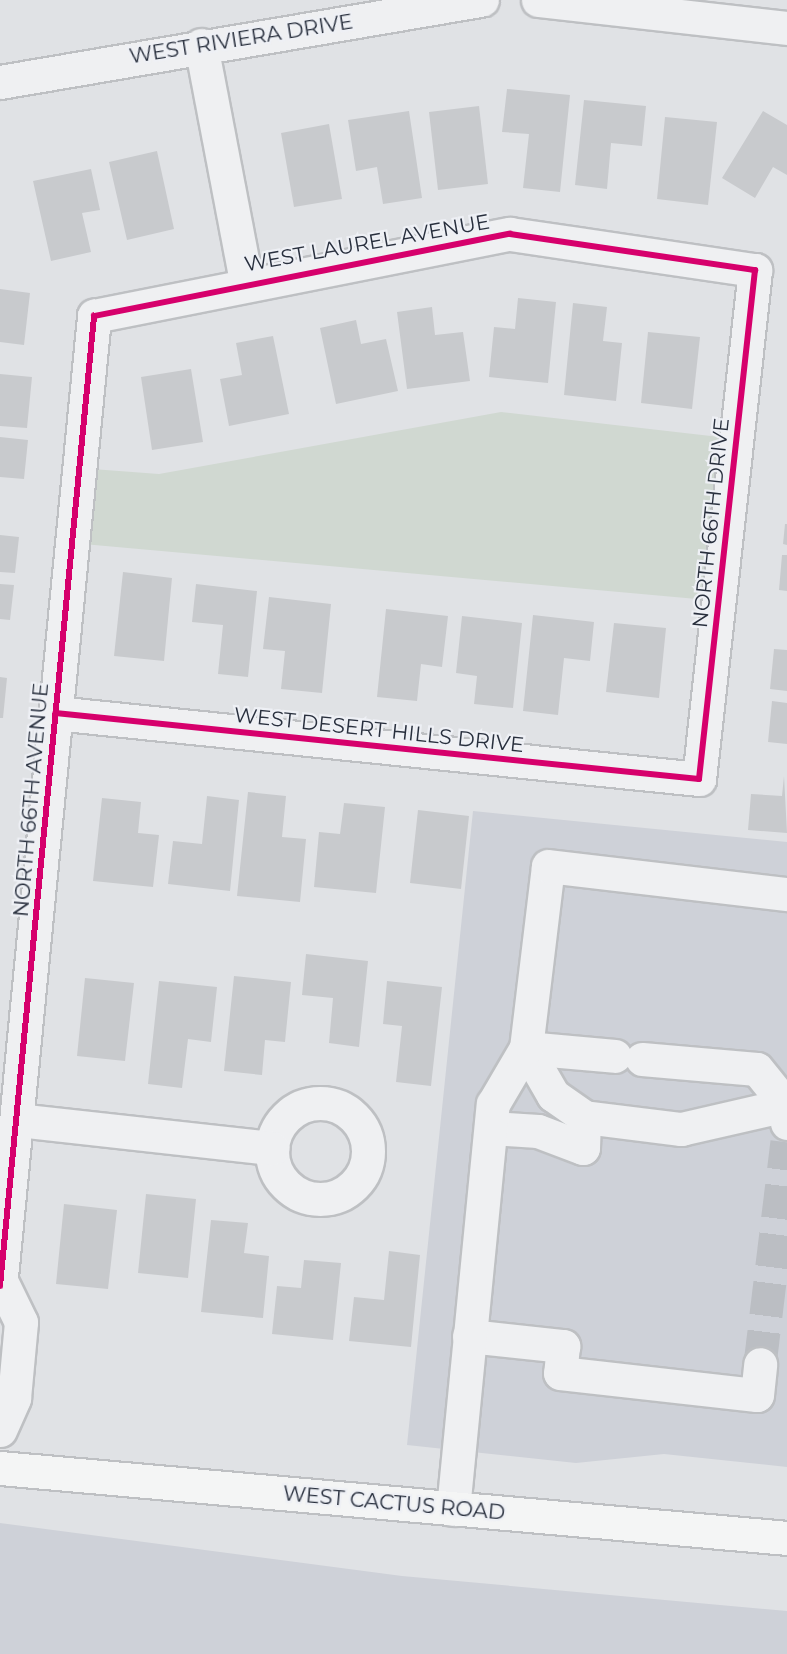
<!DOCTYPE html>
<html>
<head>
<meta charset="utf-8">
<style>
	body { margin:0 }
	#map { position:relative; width:787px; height:1654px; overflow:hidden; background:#e0e2e5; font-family:Montserrat,sans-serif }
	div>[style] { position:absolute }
	.built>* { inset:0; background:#ced1d8 }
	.green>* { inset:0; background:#d0d8d1 }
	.building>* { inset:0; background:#c8cacd }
	.minor-tunnel>* { height:33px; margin-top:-16.5px; transform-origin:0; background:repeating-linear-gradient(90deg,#bbbec3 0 33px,transparent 0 49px) }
	.roads { filter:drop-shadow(2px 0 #bec0c3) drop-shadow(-2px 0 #bec0c3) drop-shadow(0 2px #bec0c3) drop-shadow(0 -2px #bec0c3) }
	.minor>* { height:33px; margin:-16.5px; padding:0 16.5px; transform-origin:16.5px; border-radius:16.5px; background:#eff0f2 }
	.minor>.ring { margin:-16.5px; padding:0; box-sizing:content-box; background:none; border:33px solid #eff0f2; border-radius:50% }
	.major>* { height:33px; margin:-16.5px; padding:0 16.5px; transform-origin:16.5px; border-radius:16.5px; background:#f4f5f5 }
	.cycleway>* { height:6px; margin:-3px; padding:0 3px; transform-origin:3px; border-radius:3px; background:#d6006c }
	span { translate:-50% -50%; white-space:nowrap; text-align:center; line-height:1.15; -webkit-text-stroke:4.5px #eef0f5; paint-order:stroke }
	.street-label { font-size:21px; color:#282f3d }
</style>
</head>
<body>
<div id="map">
	<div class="built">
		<div style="clip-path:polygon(473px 811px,787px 842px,787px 1467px,664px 1454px,576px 1463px,407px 1445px)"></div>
		<div style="clip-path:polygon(0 1523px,402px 1576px,787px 1611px,787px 1654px,0 1654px)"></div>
	</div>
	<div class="green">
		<div style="clip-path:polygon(501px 412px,737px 439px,719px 601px,72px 543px,79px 468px,159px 474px)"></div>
	</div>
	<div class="building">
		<div style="clip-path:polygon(507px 89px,570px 95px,560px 192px,523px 188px,529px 134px,502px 132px)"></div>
		<div style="clip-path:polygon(584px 100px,646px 106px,642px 146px,611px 143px,607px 189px,575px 185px)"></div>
		<div style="clip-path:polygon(479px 106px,488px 184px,438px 190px,429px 112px)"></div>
		<div style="clip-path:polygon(409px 111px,422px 198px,383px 204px,377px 167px,356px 171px,348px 120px)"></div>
		<div style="clip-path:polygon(763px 111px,787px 125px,787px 175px,773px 167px,755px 198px,722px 178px)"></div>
		<div style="clip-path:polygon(665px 117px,717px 122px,708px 205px,657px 199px)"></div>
		<div style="clip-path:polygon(329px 124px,342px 199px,294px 207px,281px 133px)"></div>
		<div style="clip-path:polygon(157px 151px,174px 229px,127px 240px,109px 162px)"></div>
		<div style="clip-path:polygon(91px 169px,100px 210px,82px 213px,91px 252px,51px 261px,33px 181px)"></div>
		<div style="clip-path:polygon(0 289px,30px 293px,24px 345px,0 342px)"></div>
		<div style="clip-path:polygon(518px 298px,556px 302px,548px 383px,489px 377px,494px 327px,515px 329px)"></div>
		<div style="clip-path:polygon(573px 303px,607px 307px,603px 341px,622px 343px,616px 401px,564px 395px)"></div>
		<div style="clip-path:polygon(432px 307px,435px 335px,463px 332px,470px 381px,407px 389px,397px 312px)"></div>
		<div style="clip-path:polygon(356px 320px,361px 344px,386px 339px,398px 391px,336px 404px,320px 328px)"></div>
		<div style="clip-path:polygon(648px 332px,700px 337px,692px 409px,641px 403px)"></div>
		<div style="clip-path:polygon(273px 336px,289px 414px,229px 426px,220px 379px,242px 375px,236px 343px)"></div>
		<div style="clip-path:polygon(191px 369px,203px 442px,152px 450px,141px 377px)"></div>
		<div style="clip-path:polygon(0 374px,32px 377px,27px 428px,0 426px)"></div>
		<div style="clip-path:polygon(0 437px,28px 440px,24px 479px,0 477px)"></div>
		<div style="clip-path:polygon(785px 524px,787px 524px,787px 545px,783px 544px)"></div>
		<div style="clip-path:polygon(0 535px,19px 537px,15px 573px,0 572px)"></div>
		<div style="clip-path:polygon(782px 555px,787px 555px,787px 591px,779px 590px)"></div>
		<div style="clip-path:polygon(123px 572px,172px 578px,164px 661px,114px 656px)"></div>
		<div style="clip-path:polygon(0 584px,14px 585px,10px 620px,0 619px)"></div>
		<div style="clip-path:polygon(196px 584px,257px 591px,248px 677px,218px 674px,223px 625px,192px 622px)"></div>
		<div style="clip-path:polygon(269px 597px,331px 604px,322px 693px,281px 689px,285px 651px,263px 649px)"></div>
		<div style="clip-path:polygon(386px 609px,448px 616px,442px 667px,421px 664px,417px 701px,377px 697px)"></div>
		<div style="clip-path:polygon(533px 615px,594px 622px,590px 661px,564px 658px,558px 715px,523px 711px)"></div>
		<div style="clip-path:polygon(462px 616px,522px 623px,513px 708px,474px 704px,477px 676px,456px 673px)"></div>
		<div style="clip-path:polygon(614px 623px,666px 628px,659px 698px,606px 692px)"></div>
		<div style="clip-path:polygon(774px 649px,787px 650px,787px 691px,770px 689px)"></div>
		<div style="clip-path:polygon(0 677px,7px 678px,3px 718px,0 718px)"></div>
		<div style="clip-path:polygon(772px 701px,787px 703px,787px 744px,768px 742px)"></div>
		<div style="clip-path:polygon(784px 776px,787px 833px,748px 830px,751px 794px,782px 796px)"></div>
		<div style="clip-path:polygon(248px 792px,286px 796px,282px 837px,306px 839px,300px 902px,237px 896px)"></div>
		<div style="clip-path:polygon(207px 796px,239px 800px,230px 891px,168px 884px,173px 841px,202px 844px)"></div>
		<div style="clip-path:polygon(102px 798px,141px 802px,138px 833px,159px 835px,153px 887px,93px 881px)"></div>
		<div style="clip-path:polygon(344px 803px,385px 807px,376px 893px,314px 887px,319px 832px,340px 834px)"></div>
		<div style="clip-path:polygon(418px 810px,469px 816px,461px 889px,410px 883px)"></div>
		<div style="clip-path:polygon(306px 954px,368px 961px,359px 1047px,329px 1043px,333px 998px,302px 995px)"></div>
		<div style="clip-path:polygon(234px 976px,291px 982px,285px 1042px,265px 1040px,262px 1075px,224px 1071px)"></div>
		<div style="clip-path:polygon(85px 978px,134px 983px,125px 1061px,77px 1056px)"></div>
		<div style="clip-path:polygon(159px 981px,217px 987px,211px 1042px,188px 1039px,182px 1088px,148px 1084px)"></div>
		<div style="clip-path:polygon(387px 981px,442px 987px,431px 1086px,396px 1082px,402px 1026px,383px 1024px)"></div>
		<div style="clip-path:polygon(146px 1194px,196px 1199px,188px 1278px,138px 1273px)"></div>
		<div style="clip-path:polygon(64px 1204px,117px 1210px,108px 1289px,56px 1284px)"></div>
		<div style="clip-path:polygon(211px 1220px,248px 1223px,244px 1253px,269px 1256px,263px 1318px,201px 1312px)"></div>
		<div style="clip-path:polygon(389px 1251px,420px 1255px,411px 1347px,349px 1341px,354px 1297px,384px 1300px)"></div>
		<div style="clip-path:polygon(304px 1260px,341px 1263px,333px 1340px,272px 1334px,277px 1286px,301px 1288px)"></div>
	</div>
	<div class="minor-tunnel">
		<div style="left:760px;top:1364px;width:224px;rotate:-83.1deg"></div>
	</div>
	<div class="roads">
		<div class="minor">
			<div style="left:538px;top:0;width:251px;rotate:6.4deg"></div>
			<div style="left:201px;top:45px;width:241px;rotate:79.2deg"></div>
			<div style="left:0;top:82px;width:489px;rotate:-9.7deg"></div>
			<div style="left:526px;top:1048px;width:54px;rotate:60.1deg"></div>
			<div style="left:553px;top:1095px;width:38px;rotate:35deg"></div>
			<div style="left:526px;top:1048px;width:89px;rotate:5.1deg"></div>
			<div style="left:642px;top:1059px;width:115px;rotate:5deg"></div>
			<div style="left:757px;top:1069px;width:46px;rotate:51.1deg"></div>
			<div style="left:786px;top:1105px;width:18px;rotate:87deg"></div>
			<div class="ring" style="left:272px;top:1103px;width:63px;height:63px"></div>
			<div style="left:17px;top:1120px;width:257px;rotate:6.3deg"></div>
			<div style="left:491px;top:1128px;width:47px;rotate:3.7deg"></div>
			<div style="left:538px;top:1131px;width:48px;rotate:20.7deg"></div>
			<div style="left:583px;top:1148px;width:31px;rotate:-88deg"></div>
			<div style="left:584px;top:1117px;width:98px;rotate:7.1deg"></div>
			<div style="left:681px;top:1129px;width:108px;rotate:-12.9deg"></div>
			<div style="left:0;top:1286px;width:975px;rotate:-84.46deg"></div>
			<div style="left:94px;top:316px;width:424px;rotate:-11.2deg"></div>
			<div style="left:510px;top:234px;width:248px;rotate:8.4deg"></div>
			<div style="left:755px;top:270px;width:512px;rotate:96.28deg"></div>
			<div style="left:699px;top:779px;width:647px;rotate:-174.15deg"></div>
			<div style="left:469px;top:1336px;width:95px;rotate:6.1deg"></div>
			<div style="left:563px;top:1346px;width:27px;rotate:96deg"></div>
			<div style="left:560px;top:1373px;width:198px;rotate:6.4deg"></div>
			<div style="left:757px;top:1395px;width:31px;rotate:-84deg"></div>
			<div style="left:0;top:1430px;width:35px;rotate:-66deg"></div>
			<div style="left:14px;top:1398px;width:76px;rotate:-84.7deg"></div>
			<div style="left:21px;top:1322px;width:43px;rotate:-116deg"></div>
			<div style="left:453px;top:1509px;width:407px;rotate:-84.4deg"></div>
			<div style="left:493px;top:1104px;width:65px;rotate:-59.5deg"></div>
			<div style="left:526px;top:1048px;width:183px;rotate:-83.1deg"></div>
			<div style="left:548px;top:866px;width:241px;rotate:6.7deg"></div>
		</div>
		<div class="major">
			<div style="left:0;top:1468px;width:790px;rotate:5.08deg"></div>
		</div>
	</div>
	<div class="cycleway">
		<div style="left:0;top:1286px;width:975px;rotate:-84.46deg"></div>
		<div style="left:94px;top:316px;width:424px;rotate:-11.2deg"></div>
		<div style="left:510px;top:234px;width:248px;rotate:8.4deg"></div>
		<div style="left:755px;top:270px;width:512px;rotate:96.28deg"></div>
		<div style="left:699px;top:779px;width:647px;rotate:-174.15deg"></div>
	</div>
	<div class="street-label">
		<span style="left:241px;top:39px;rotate:-9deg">WEST RIVIERA DRIVE</span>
		<span style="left:367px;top:243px;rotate:-10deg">WEST LAUREL AVENUE</span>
		<span style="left:711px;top:523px;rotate:-84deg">NORTH 66TH DRIVE</span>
		<span style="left:379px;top:730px;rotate:6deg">WEST DESERT HILLS DRIVE</span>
		<span style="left:31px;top:800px;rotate:-85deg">NORTH 66TH AVENUE</span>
		<span style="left:394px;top:1503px;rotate:5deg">WEST CACTUS ROAD</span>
	</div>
</div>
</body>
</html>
